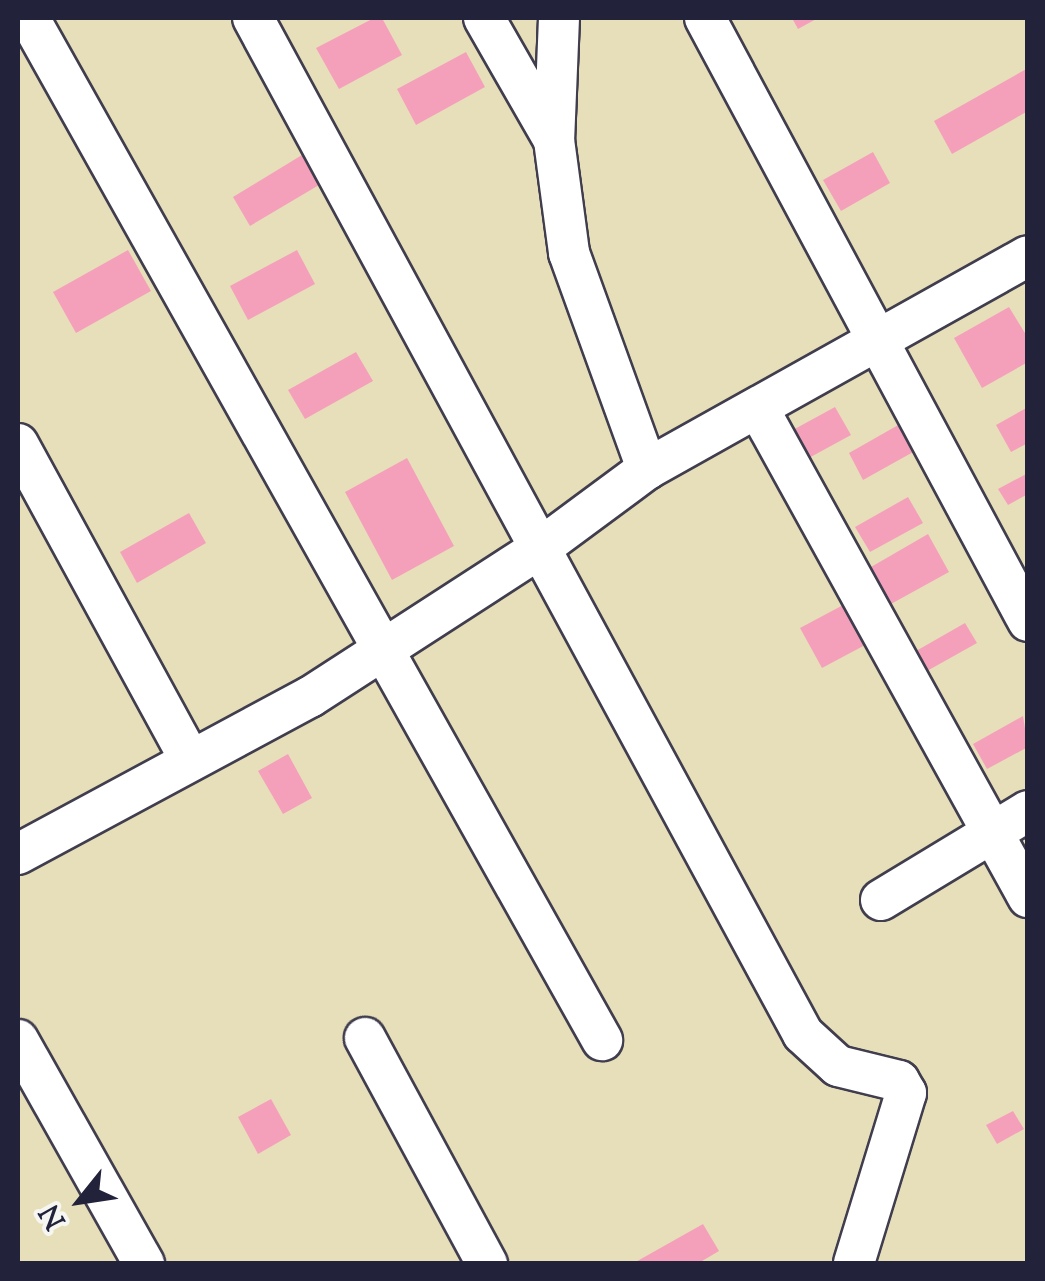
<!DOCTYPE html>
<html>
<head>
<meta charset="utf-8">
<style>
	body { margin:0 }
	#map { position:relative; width:1045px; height:1281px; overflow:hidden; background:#e7dfba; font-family:"Sorts Mill Goudy",serif }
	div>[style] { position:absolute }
	.building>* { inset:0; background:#f5a0bb }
	.roads { filter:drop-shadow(2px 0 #403e4e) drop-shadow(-2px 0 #403e4e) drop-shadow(0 2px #403e4e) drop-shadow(0 -2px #403e4e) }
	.minor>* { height:40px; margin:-20px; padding:0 20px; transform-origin:20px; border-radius:20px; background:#fff }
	span { translate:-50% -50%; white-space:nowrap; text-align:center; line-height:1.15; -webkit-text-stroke:9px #f6f6f2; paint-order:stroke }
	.frame { position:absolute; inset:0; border:20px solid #22223b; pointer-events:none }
	.north { position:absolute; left:30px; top:1151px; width:100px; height:100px; -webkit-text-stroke:8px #f6f6f2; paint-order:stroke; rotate:240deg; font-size:28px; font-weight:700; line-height:40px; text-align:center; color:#22223b }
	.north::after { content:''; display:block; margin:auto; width:35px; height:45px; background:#22223b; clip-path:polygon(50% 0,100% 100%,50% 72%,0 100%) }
</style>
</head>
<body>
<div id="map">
	<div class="building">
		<div style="clip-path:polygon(374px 18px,382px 18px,402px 55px,339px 89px,316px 48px)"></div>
		<div style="clip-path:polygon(792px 18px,818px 18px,798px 29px)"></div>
		<div style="clip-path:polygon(466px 52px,485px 87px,416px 125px,397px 89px)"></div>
		<div style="clip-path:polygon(1028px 68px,1028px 111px,952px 154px,934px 121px)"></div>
		<div style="clip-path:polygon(873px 152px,890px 183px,841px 211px,823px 180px)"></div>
		<div style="clip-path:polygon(302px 155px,319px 185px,250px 226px,233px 197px)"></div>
		<div style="clip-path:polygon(128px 250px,151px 291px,76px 333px,53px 292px)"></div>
		<div style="clip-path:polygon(297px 250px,315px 284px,248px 320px,230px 286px)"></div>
		<div style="clip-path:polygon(1009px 307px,1028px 338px,1028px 362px,982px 388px,954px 338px)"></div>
		<div style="clip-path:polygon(356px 352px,373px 381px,305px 419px,288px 390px)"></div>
		<div style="clip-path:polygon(835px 407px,851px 435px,807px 459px,791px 431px)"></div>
		<div style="clip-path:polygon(1028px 407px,1028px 443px,1011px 452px,996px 425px)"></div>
		<div style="clip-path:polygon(900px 424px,915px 451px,863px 480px,849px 453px)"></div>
		<div style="clip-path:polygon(407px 458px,454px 546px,392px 580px,345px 492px)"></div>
		<div style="clip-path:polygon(1028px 473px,1028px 494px,1008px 505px,998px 489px)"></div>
		<div style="clip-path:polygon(908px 497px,923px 523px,870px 552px,855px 527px)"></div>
		<div style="clip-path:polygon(189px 513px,206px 543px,137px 583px,120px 552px)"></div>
		<div style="clip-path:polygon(928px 534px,949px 572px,891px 604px,871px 567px)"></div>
		<div style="clip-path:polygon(860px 596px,882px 636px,822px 668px,800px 628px)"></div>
		<div style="clip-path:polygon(965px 623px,977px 643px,927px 671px,916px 651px)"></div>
		<div style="clip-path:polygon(1023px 716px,1028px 747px,987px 769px,973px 744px)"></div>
		<div style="clip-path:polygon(288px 754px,312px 798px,283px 814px,258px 771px)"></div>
		<div style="clip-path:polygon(271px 1099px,291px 1135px,258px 1154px,238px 1117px)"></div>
		<div style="clip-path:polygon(1013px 1111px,1024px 1129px,997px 1144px,986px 1125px)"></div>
		<div style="clip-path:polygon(703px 1224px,719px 1251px,697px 1264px,632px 1264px)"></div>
	</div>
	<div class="roads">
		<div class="minor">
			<div style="left:29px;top:18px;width:1172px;rotate:60.72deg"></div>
			<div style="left:253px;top:18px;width:1155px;rotate:61.57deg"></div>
			<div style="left:803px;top:1034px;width:47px;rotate:42.4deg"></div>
			<div style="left:838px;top:1066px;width:63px;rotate:13.8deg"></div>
			<div style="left:899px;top:1081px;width:14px;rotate:60deg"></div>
			<div style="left:906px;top:1093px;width:178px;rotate:107deg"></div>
			<div style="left:484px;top:18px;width:141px;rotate:60.2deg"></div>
			<div style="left:559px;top:18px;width:122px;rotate:92.3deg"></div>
			<div style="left:554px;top:140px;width:114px;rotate:82.4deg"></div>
			<div style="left:569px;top:253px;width:230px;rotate:70.1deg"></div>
			<div style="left:705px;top:18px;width:684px;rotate:61.82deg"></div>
			<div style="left:758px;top:408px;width:559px;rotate:61.09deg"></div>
			<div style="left:18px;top:444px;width:359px;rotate:61.4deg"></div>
			<div style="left:18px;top:854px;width:332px;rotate:-28.3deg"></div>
			<div style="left:310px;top:697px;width:273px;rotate:-32.9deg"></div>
			<div style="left:539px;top:549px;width:134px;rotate:-36.5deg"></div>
			<div style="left:647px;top:469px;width:436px;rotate:-29.2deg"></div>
			<div style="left:881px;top:900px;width:172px;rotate:-31.2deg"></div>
			<div style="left:365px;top:1038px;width:257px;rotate:61.6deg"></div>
			<div style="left:18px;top:1040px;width:257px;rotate:60.6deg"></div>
		</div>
	</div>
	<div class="frame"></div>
	<div class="north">N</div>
</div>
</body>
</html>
